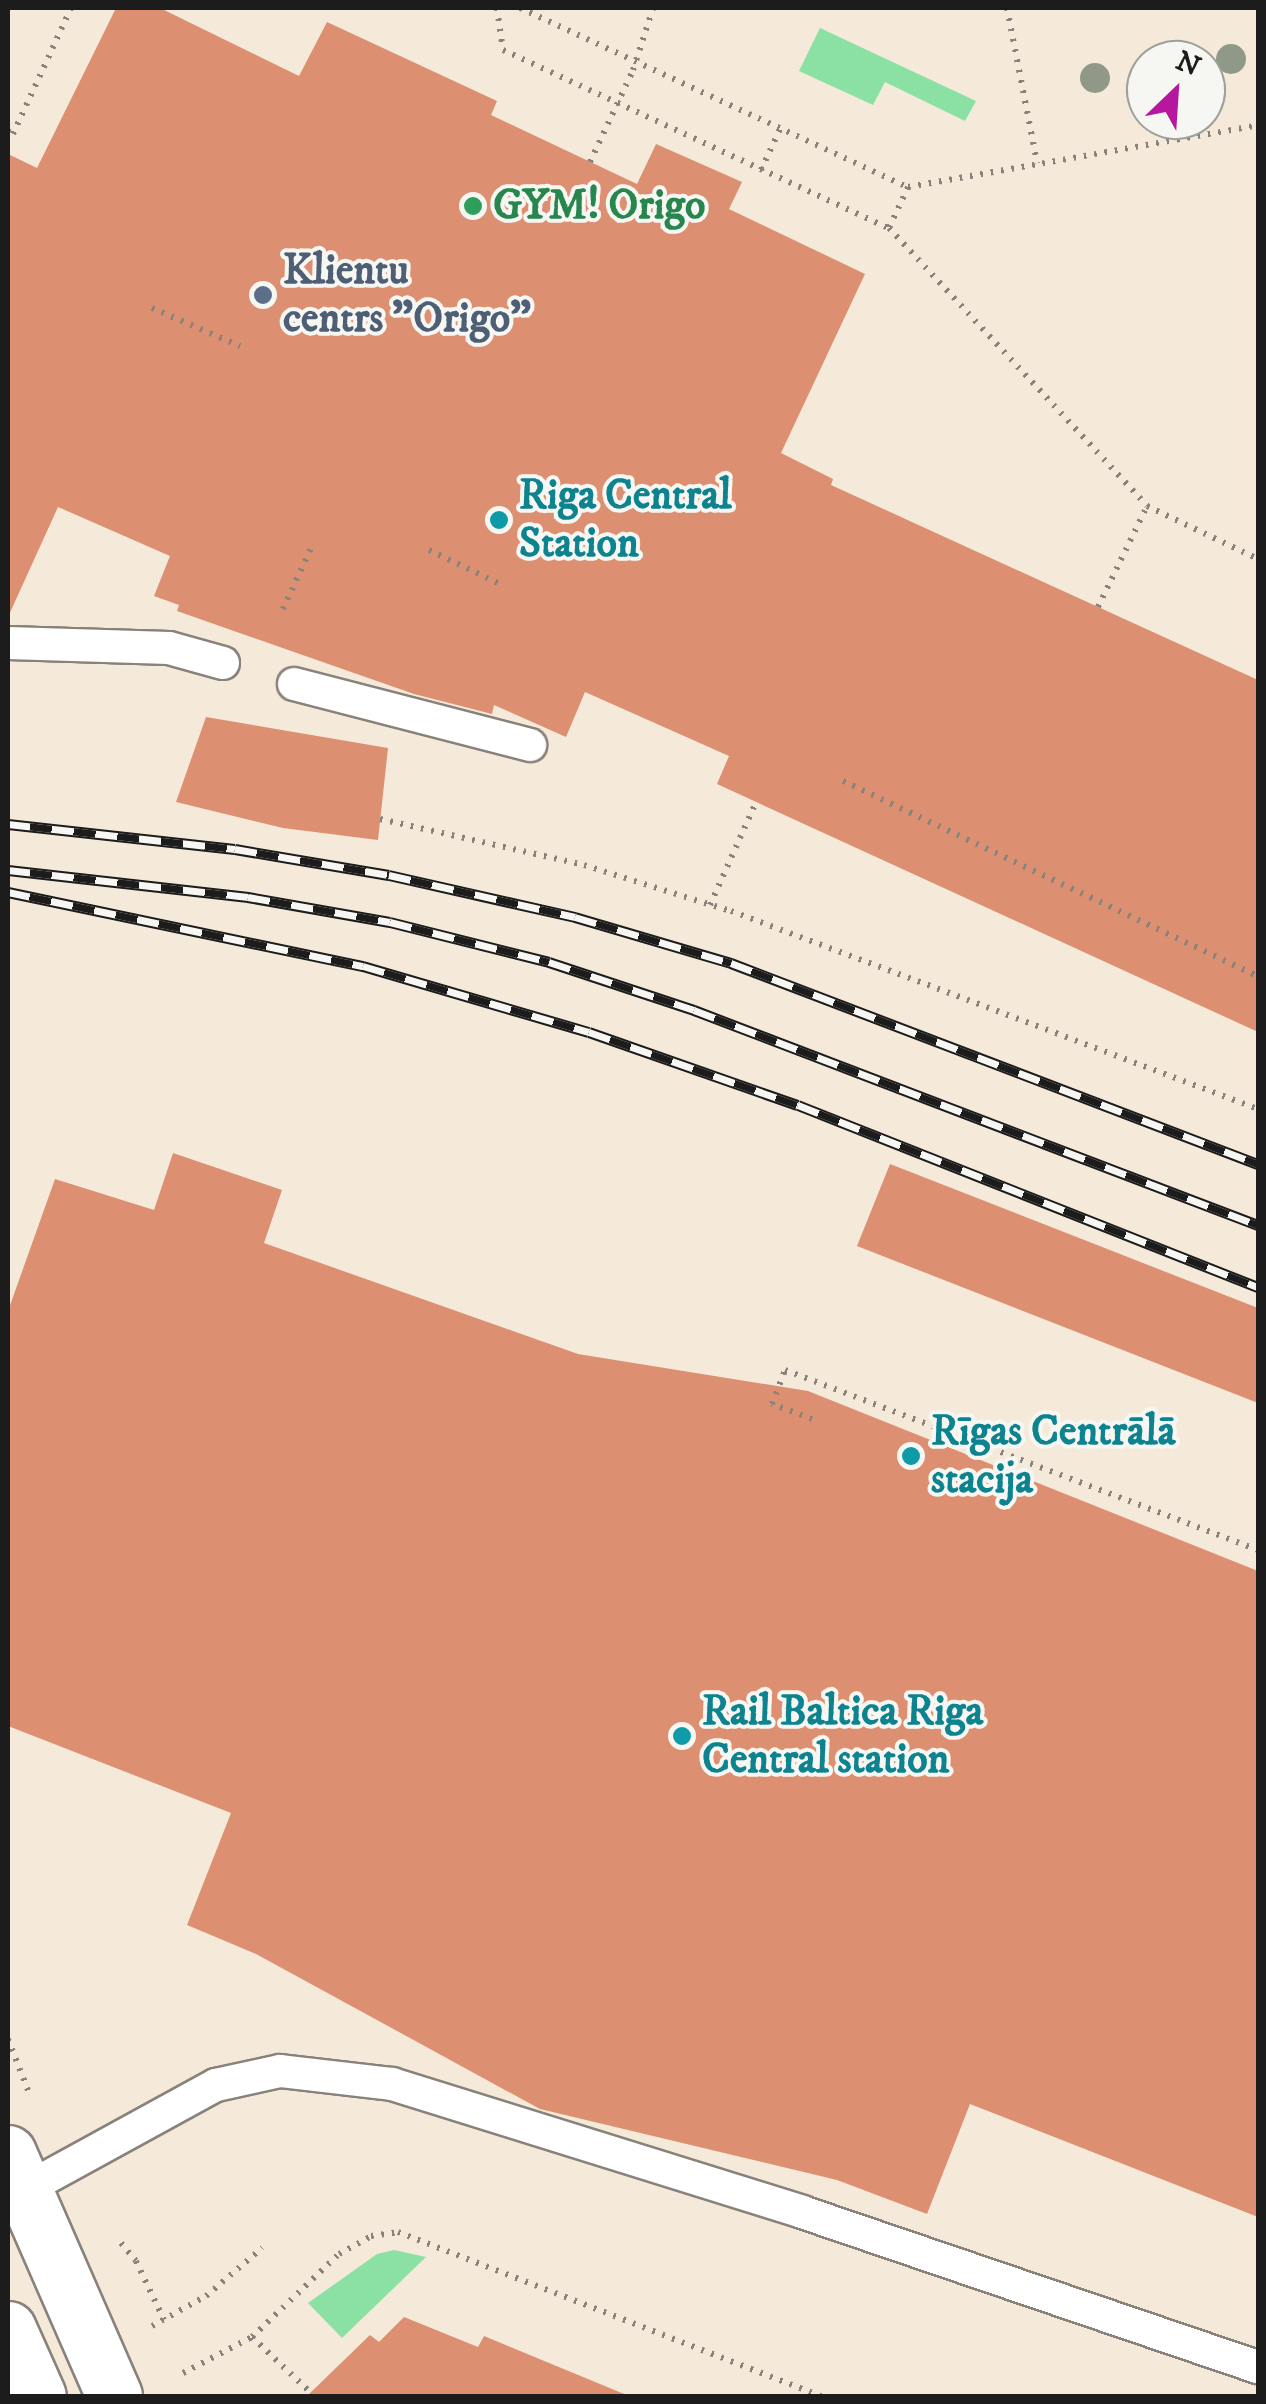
<!DOCTYPE html>
<html>
<head>
<meta charset="utf-8">
<style>
	body { margin:0 }
	#map { position:relative; width:1266px; height:2404px; overflow:hidden; background:#f5e9da; font-family:"IM FELL DW Pica",serif }
	div>[style] { position:absolute }
	.green>* { inset:0; background:#8be1a3 }
	.building>* { inset:0; background:#dc9071 }
	.path>* { height:6px; margin-top:-3px; transform-origin:0; background:repeating-linear-gradient(90deg,#88827b 0 2.5px,transparent 0 10.5px) }
	.roads { filter:drop-shadow(2px 0 #88827b) drop-shadow(-2px 0 #88827b) drop-shadow(0 2px #88827b) drop-shadow(0 -2px #88827b) }
	.service>* { height:32px; margin:-16px; padding:0 16px; transform-origin:16px; border-radius:16px; background:#fff }
	.tertiary>* { height:55px; margin:-27.5px; padding:0 27.5px; transform-origin:27.5px; border-radius:27.5px; background:#fff }
	.rail>* { height:11px; margin-top:-5.5px; transform-origin:0; background:repeating-linear-gradient(90deg,#f6f6f2 0 22px,#1c1c1c 0 44px); box-sizing:border-box; border-block:2px solid #1c1c1c }
	.trees>* { width:30px; height:30px; margin:-15px; border-radius:50%; background:#909988 }
	.dots>* { width:28px; height:28px; translate:-50% -50%; box-sizing:border-box; border:5px solid #f6f6f2; border-radius:50% }
	span { translate:-50% -50%; white-space:nowrap; text-align:center; line-height:1.15; -webkit-text-stroke:8px #f6f6f2; paint-order:stroke }
	.leisure-label { font-size:42px; color:#27864d; font-weight:700 }
	.left { translate:0 -50%; text-align:left }
	.service-label { font-size:42px; color:#4e5e75; font-weight:700 }
	.culture-label { font-size:42px; color:#0d838f; font-weight:700 }
	.frame { position:absolute; inset:0; border:10px solid #1c1c1c; pointer-events:none }
	.north { position:absolute; left:1126px; top:40px; width:100px; height:100px; box-sizing:border-box; background:#f6f6f2; border:2px solid #9f9f9c; border-radius:50%; rotate:25deg; font-size:28px; font-weight:700; line-height:40px; text-align:center; color:#1c1c1c }
	.north::after { content:''; display:block; margin:auto; width:35px; height:45px; background:#b5179e; clip-path:polygon(50% 0,100% 100%,50% 72%,0 100%) }
</style>
</head>
<body>
<div id="map">
	<div class="green">
		<div style="clip-path:polygon(820px 28px,976px 101px,965px 121px,885px 82px,873px 105px,799px 71px)"></div>
		<div style="clip-path:polygon(394px 2250px,426px 2257px,342px 2338px,308px 2303px,377px 2254px)"></div>
	</div>
	<div class="building">
		<div style="clip-path:polygon(116px 8px,160px 8px,299px 76px,327px 22px,497px 101px,491px 115px,637px 184px,656px 144px,742px 182px,729px 209px,865px 274px,781px 453px,833px 479px,831px 485px,1258px 680px,1258px 1032px,717px 784px,729px 756px,585px 692px,566px 737px,494px 705px,492px 714px,414px 694px,177px 611px,179px 605px,154px 596px,170px 556px,58px 507px,8px 617px,8px 154px,37px 168px)"></div>
		<div style="clip-path:polygon(206px 717px,388px 748px,378px 840px,283px 828px,176px 802px)"></div>
		<div style="clip-path:polygon(173px 1153px,282px 1190px,264px 1243px,578px 1354px,808px 1391px,1258px 1571px,1258px 2217px,970px 2104px,927px 2214px,837px 2180px,540px 2109px,256px 1954px,187px 1925px,231px 1813px,8px 1726px,8px 1311px,55px 1179px,154px 1210px)"></div>
		<div style="clip-path:polygon(890px 1164px,1258px 1308px,1258px 1403px,857px 1246px)"></div>
		<div style="clip-path:polygon(404px 2317px,478px 2347px,484px 2336px,629px 2396px,307px 2396px,370px 2335px,379px 2342px)"></div>
	</div>
	<div class="path">
		<div style="left:497px;top:8px;width:42px;rotate:81.9deg"></div>
		<div style="left:503px;top:50px;width:425px;rotate:24.8deg"></div>
		<div style="left:520px;top:8px;width:427px;rotate:24.8deg"></div>
		<div style="left:908px;top:187px;width:45px;rotate:114.9deg"></div>
		<div style="left:889px;top:228px;width:379px;rotate:47.1deg"></div>
		<div style="left:1147px;top:506px;width:123px;rotate:25.5deg"></div>
		<div style="left:1007px;top:8px;width:158px;rotate:79deg"></div>
		<div style="left:8px;top:131px;width:6px;rotate:31deg"></div>
		<div style="left:13px;top:134px;width:139px;rotate:-65.3deg"></div>
		<div style="left:590px;top:162px;width:102px;rotate:-64.9deg"></div>
		<div style="left:633px;top:70px;width:65px;rotate:-72.1deg"></div>
		<div style="left:761px;top:170px;width:45px;rotate:-65.1deg"></div>
		<div style="left:908px;top:187px;width:355px;rotate:-10deg"></div>
		<div style="left:152px;top:308px;width:96px;rotate:23.4deg"></div>
		<div style="left:429px;top:550px;width:76px;rotate:25.6deg"></div>
		<div style="left:1098px;top:607px;width:112px;rotate:-64.1deg"></div>
		<div style="left:283px;top:609px;width:69px;rotate:-65.3deg"></div>
		<div style="left:843px;top:781px;width:459px;rotate:25.2deg"></div>
		<div style="left:380px;top:819px;width:209px;rotate:12.7deg"></div>
		<div style="left:584px;top:865px;width:154px;rotate:17.4deg"></div>
		<div style="left:731px;top:911px;width:563px;rotate:20.59deg"></div>
		<div style="left:710px;top:905px;width:113px;rotate:-65.9deg"></div>
		<div style="left:812px;top:1419px;width:43px;rotate:-159.4deg"></div>
		<div style="left:772px;top:1404px;width:36px;rotate:-69deg"></div>
		<div style="left:785px;top:1370px;width:506px;rotate:20.83deg"></div>
		<div style="left:8px;top:2039px;width:58px;rotate:68.7deg"></div>
		<div style="left:121px;top:2243px;width:23px;rotate:50deg"></div>
		<div style="left:136px;top:2261px;width:65px;rotate:64.6deg"></div>
		<div style="left:152px;top:2326px;width:62px;rotate:-29.1deg"></div>
		<div style="left:206px;top:2296px;width:74px;rotate:-40.6deg"></div>
		<div style="left:252px;top:2337px;width:81px;rotate:43.5deg"></div>
		<div style="left:183px;top:2373px;width:78px;rotate:-27.6deg"></div>
		<div style="left:252px;top:2337px;width:120px;rotate:-43.7deg"></div>
		<div style="left:339px;top:2254px;width:37px;rotate:-29deg"></div>
		<div style="left:371px;top:2236px;width:27px;rotate:-8deg"></div>
		<div style="left:398px;top:2232px;width:454px;rotate:21.2deg"></div>
	</div>
	<div class="roads">
		<div class="service">
			<div style="left:8px;top:643px;width:161px;rotate:1.8deg"></div>
			<div style="left:169px;top:648px;width:56px;rotate:15.5deg"></div>
			<div style="left:294px;top:684px;width:244px;rotate:14.5deg"></div>
			<div style="left:24px;top:2190px;width:219px;rotate:-28.7deg"></div>
			<div style="left:216px;top:2085px;width:66px;rotate:-12.3deg"></div>
			<div style="left:280px;top:2071px;width:113px;rotate:6.6deg"></div>
			<div style="left:392px;top:2084px;width:430px;rotate:17.3deg"></div>
			<div style="left:802px;top:2212px;width:482px;rotate:18.8deg"></div>
		</div>
		<div class="tertiary">
			<div style="left:8px;top:2153px;width:265px;rotate:66.4deg"></div>
			<div style="left:8px;top:2329px;width:73px;rotate:65.9deg"></div>
		</div>
	</div>
	<div class="rail">
		<div style="left:8px;top:824px;width:228px;rotate:6.3deg"></div>
		<div style="left:235px;top:849px;width:156px;rotate:9.6deg"></div>
		<div style="left:389px;top:875px;width:191px;rotate:12.7deg"></div>
		<div style="left:575px;top:917px;width:163px;rotate:16.4deg"></div>
		<div style="left:731px;top:963px;width:564px;rotate:20.88deg"></div>
		<div style="left:8px;top:870px;width:242px;rotate:6.4deg"></div>
		<div style="left:248px;top:897px;width:144px;rotate:10deg"></div>
		<div style="left:390px;top:922px;width:164px;rotate:14.1deg"></div>
		<div style="left:549px;top:962px;width:153px;rotate:18.3deg"></div>
		<div style="left:694px;top:1010px;width:604px;rotate:20.87deg"></div>
		<div style="left:8px;top:892px;width:363px;rotate:11.8deg"></div>
		<div style="left:363px;top:966px;width:235px;rotate:16.3deg"></div>
		<div style="left:589px;top:1032px;width:221px;rotate:19.3deg"></div>
		<div style="left:798px;top:1105px;width:495px;rotate:21.6deg"></div>
	</div>
	<div class="trees">
		<div style="left:1231px;top:59px"></div>
		<div style="left:1095px;top:78px"></div>
	</div>
	<div class="dots">
		<div style="left:473px;top:206px;background:#2e9e5b"></div>
		<div style="left:263px;top:295px;background:#5c6f8a"></div>
		<div style="left:499px;top:520px;background:#0f9aa8"></div>
		<div style="left:911px;top:1456px;background:#0f9aa8"></div>
		<div style="left:682px;top:1736px;background:#0f9aa8"></div>
	</div>
	<div class="leisure-label">
		<span class="left" style="left:493px;top:206px">GYM! Origo</span>
	</div>
	<div class="service-label">
		<span class="left" style="left:283px;top:295px">Klientu<br>centrs "Origo"</span>
	</div>
	<div class="culture-label">
		<span class="left" style="left:519px;top:520px">Riga Central<br>Station</span>
		<span class="left" style="left:931px;top:1456px">Rīgas Centrālā<br>stacija</span>
		<span class="left" style="left:702px;top:1736px">Rail Baltica Riga<br>Central station</span>
	</div>
	<div class="frame"></div>
	<div class="north">N</div>
</div>
</body>
</html>
